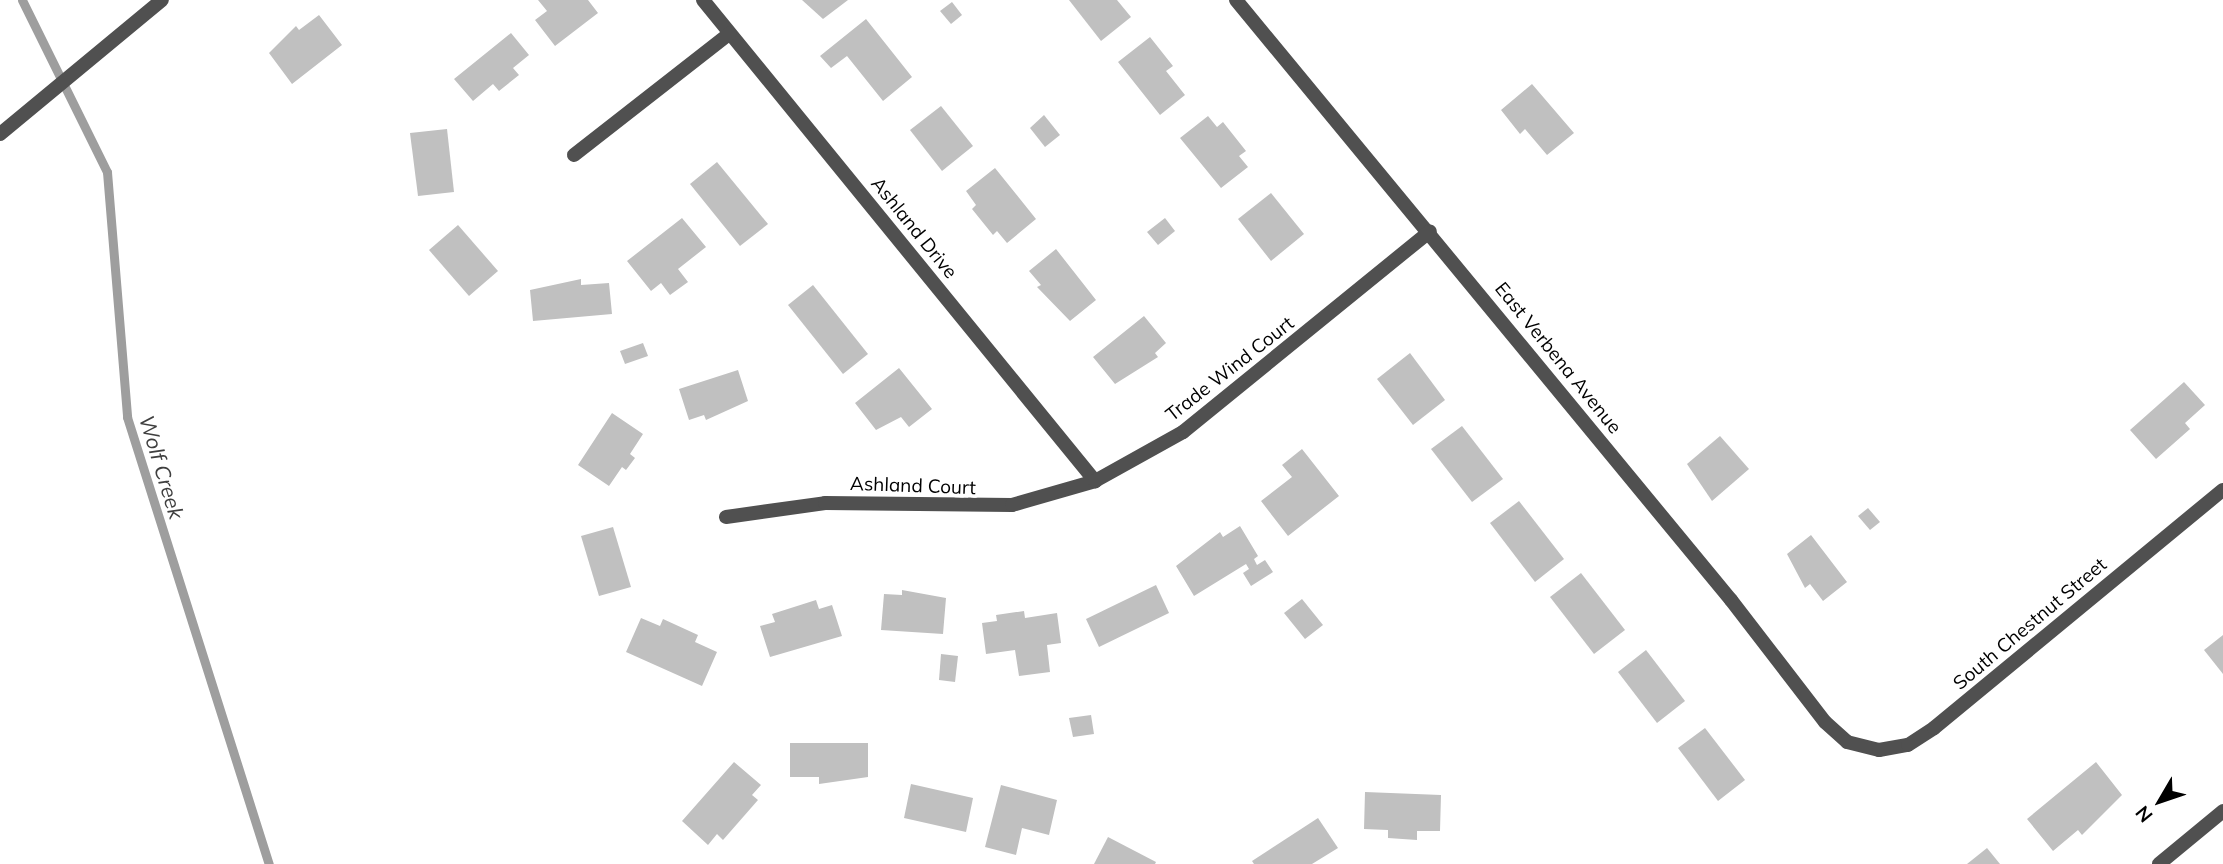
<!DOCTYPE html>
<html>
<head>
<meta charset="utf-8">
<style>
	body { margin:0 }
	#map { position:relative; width:2223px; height:864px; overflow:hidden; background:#fff; font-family:Mulish,sans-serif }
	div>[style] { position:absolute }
	.stream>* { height:9px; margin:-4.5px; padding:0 4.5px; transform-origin:4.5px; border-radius:4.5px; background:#9e9e9e }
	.building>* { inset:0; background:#c0c0c0 }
	.minor>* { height:14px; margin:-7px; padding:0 7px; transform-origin:7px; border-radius:7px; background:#505050 }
	.tertiary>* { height:14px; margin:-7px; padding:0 7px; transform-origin:7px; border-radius:7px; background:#505050 }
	span { translate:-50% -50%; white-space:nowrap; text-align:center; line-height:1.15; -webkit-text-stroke:7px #fff; paint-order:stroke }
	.street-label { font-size:19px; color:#000 }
	.water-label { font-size:21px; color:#3f3f3f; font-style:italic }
	.north { position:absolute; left:2125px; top:766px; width:70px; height:70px; -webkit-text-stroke:5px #fff; paint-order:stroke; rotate:231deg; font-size:19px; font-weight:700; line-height:28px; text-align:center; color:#000 }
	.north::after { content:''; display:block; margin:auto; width:24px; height:32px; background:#000; clip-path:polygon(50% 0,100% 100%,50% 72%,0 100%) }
</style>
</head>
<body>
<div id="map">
	<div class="stream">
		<div style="left:22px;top:0;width:192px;rotate:63.7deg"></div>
		<div style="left:107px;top:172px;width:246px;rotate:85.3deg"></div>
		<div style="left:127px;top:417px;width:469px;rotate:72.4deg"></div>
	</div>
	<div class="building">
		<div style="clip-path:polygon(538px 0,588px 0,598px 13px,555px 46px,535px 20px,547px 11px)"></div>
		<div style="clip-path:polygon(802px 0,848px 0,823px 19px)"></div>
		<div style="clip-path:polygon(1069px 0,1117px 0,1131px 17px,1101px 41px)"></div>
		<div style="clip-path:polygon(952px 2px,962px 15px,951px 24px,940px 11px)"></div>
		<div style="clip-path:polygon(319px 15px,342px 45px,292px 84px,269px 53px,296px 26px,299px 30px)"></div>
		<div style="clip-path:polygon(866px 19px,912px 77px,883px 101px,847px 56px,831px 68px,820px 56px)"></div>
		<div style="clip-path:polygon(511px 33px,529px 55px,513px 68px,519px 75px,499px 91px,493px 84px,473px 101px,454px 79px)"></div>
		<div style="clip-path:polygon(1150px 37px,1173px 66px,1166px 71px,1185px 95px,1160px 115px,1118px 62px)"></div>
		<div style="clip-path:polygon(1532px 84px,1574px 133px,1547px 155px,1525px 129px,1520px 134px,1501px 110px)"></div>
		<div style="clip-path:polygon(941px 106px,973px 146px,942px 171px,910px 130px)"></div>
		<div style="clip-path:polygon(1044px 115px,1060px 135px,1045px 147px,1030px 128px)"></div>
		<div style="clip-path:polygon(1208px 116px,1217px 127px,1223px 122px,1246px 151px,1239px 156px,1248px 167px,1221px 188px,1180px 138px)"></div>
		<div style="clip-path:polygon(447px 129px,454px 192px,418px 196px,410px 133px)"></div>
		<div style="clip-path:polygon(717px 162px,768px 224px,740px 246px,690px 184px)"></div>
		<div style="clip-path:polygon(995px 168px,1036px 219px,1007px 243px,997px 231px,993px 235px,972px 209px,976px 205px,966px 191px)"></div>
		<div style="clip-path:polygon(1271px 193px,1304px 234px,1271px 261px,1238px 219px)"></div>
		<div style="clip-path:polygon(682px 218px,706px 247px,678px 269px,688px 282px,670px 295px,661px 283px,651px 291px,627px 261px)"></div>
		<div style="clip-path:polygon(1165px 218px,1175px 231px,1158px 245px,1147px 232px)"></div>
		<div style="clip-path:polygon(458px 225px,498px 271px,469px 296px,429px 250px)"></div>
		<div style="clip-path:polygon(1056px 249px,1096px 300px,1070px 321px,1037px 287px,1041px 285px,1029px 271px)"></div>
		<div style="clip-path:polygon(581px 279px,581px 285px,609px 283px,612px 314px,533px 321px,530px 290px)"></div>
		<div style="clip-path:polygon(813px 285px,868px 354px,843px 374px,788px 305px)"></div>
		<div style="clip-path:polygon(1144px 316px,1166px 343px,1155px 353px,1158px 357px,1115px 384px,1093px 357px)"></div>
		<div style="clip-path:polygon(643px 343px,648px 356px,625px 364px,620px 351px)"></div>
		<div style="clip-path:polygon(1410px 353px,1445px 400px,1413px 425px,1377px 379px)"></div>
		<div style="clip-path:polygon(899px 368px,932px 409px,909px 427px,901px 417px,876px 430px,855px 403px)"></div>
		<div style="clip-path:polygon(738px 370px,748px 401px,706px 420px,704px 415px,689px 420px,679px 389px)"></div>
		<div style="clip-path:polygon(2184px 382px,2205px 405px,2185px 423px,2190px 429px,2156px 459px,2130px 430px)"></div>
		<div style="clip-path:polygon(612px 413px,643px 434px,630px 454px,635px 458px,626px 470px,622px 467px,609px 486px,578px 465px)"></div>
		<div style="clip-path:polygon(1462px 426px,1503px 479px,1472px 502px,1431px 449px)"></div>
		<div style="clip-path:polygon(1720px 436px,1749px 469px,1712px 501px,1687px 464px)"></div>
		<div style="clip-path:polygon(1302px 449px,1339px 496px,1288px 536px,1261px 501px,1292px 477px,1282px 465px)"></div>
		<div style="clip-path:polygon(1519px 501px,1564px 559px,1535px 582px,1490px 523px)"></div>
		<div style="clip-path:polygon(1868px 508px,1880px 522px,1870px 530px,1858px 516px)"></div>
		<div style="clip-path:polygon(1240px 526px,1258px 556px,1254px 559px,1257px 565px,1265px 560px,1273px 572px,1251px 586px,1243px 573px,1249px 569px,1246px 564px,1194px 596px,1176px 566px,1220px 532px,1223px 537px)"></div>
		<div style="clip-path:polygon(613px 527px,631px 587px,599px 596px,581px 536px)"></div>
		<div style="clip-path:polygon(1811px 535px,1847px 582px,1823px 601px,1810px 584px,1805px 588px,1787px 554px)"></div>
		<div style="clip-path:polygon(1581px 573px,1625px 630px,1594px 654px,1550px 597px)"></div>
		<div style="clip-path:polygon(1156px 585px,1169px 613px,1099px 647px,1086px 619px)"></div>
		<div style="clip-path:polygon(902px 590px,946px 598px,943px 634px,881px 630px,884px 594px,902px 595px)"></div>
		<div style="clip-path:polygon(1302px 599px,1323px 625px,1305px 639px,1284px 613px)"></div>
		<div style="clip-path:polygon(816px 600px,819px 609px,832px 605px,842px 636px,770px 657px,760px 626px,775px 622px,772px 614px)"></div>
		<div style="clip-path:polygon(1024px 611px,1025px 618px,1057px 613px,1061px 643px,1047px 645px,1050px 672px,1019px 676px,1015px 650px,986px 654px,982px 623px,997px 621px,996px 615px)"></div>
		<div style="clip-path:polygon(641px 618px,660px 626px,663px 619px,698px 635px,695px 642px,717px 652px,702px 686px,626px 652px)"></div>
		<div style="clip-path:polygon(2223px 635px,2223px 674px,2204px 650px)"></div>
		<div style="clip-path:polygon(1646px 650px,1685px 701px,1657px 723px,1618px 672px)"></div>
		<div style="clip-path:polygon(941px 654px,958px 656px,955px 682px,939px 680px)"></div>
		<div style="clip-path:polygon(1091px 715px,1094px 734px,1073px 737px,1069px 718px)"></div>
		<div style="clip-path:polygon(1705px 728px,1745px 780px,1718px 801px,1678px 748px)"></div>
		<div style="clip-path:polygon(790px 743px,868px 743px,868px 777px,819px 784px,819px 777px,790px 777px)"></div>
		<div style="clip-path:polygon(734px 762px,761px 785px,752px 795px,758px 800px,723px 840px,717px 834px,708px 845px,682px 821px)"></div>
		<div style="clip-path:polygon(2096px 762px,2122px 795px,2082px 835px,2078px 830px,2053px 851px,2027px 819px)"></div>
		<div style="clip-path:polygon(911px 784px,973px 798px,966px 832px,904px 818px)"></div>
		<div style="clip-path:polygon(1001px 785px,1057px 800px,1049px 835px,1022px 828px,1016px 855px,985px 847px)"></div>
		<div style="clip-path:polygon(1365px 792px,1441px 795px,1440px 831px,1417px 831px,1417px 840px,1388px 838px,1388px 830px,1364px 829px)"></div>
		<div style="clip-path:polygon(1318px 818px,1338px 848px,1312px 864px,1254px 864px,1252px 861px)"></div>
		<div style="clip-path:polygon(1108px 837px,1156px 862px,1155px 864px,1094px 864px)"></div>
		<div style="clip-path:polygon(1987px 848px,2000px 864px,1967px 864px)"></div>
	</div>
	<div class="minor">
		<div style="left:703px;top:0;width:621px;rotate:50.82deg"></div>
		<div style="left:1236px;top:0;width:778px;rotate:50.48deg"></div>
		<div style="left:1731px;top:600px;width:154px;rotate:52.4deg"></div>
		<div style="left:1825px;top:722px;width:30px;rotate:42deg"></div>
		<div style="left:1847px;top:742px;width:33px;rotate:14deg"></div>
		<div style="left:1879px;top:750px;width:29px;rotate:-10deg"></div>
		<div style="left:1908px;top:745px;width:31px;rotate:-33deg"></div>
		<div style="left:1934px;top:728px;width:374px;rotate:-39.5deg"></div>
		<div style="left:574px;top:155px;width:197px;rotate:-38deg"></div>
		<div style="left:726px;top:517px;width:100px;rotate:-8deg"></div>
		<div style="left:825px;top:503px;width:187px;rotate:0.6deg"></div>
		<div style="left:1012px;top:505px;width:86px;rotate:-16.1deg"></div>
		<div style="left:1095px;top:481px;width:101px;rotate:-29.1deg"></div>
		<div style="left:1183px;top:432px;width:318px;rotate:-39.1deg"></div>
		<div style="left:2159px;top:864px;width:83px;rotate:-39.6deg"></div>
	</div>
	<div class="tertiary">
		<div style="left:0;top:134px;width:210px;rotate:-39.6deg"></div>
	</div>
	<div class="street-label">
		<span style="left:914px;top:228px;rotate:51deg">Ashland Drive</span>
		<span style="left:1558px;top:358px;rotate:51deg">East Verbena Avenue</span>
		<span style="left:1230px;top:369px;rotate:-38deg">Trade Wind Court</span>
		<span style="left:913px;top:486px;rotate:2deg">Ashland Court</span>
		<span style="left:2030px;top:624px;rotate:-40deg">South Chestnut Street</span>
	</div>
	<div class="water-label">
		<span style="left:162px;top:467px;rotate:73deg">Wolf Creek</span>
	</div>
	<div class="north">N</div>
</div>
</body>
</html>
